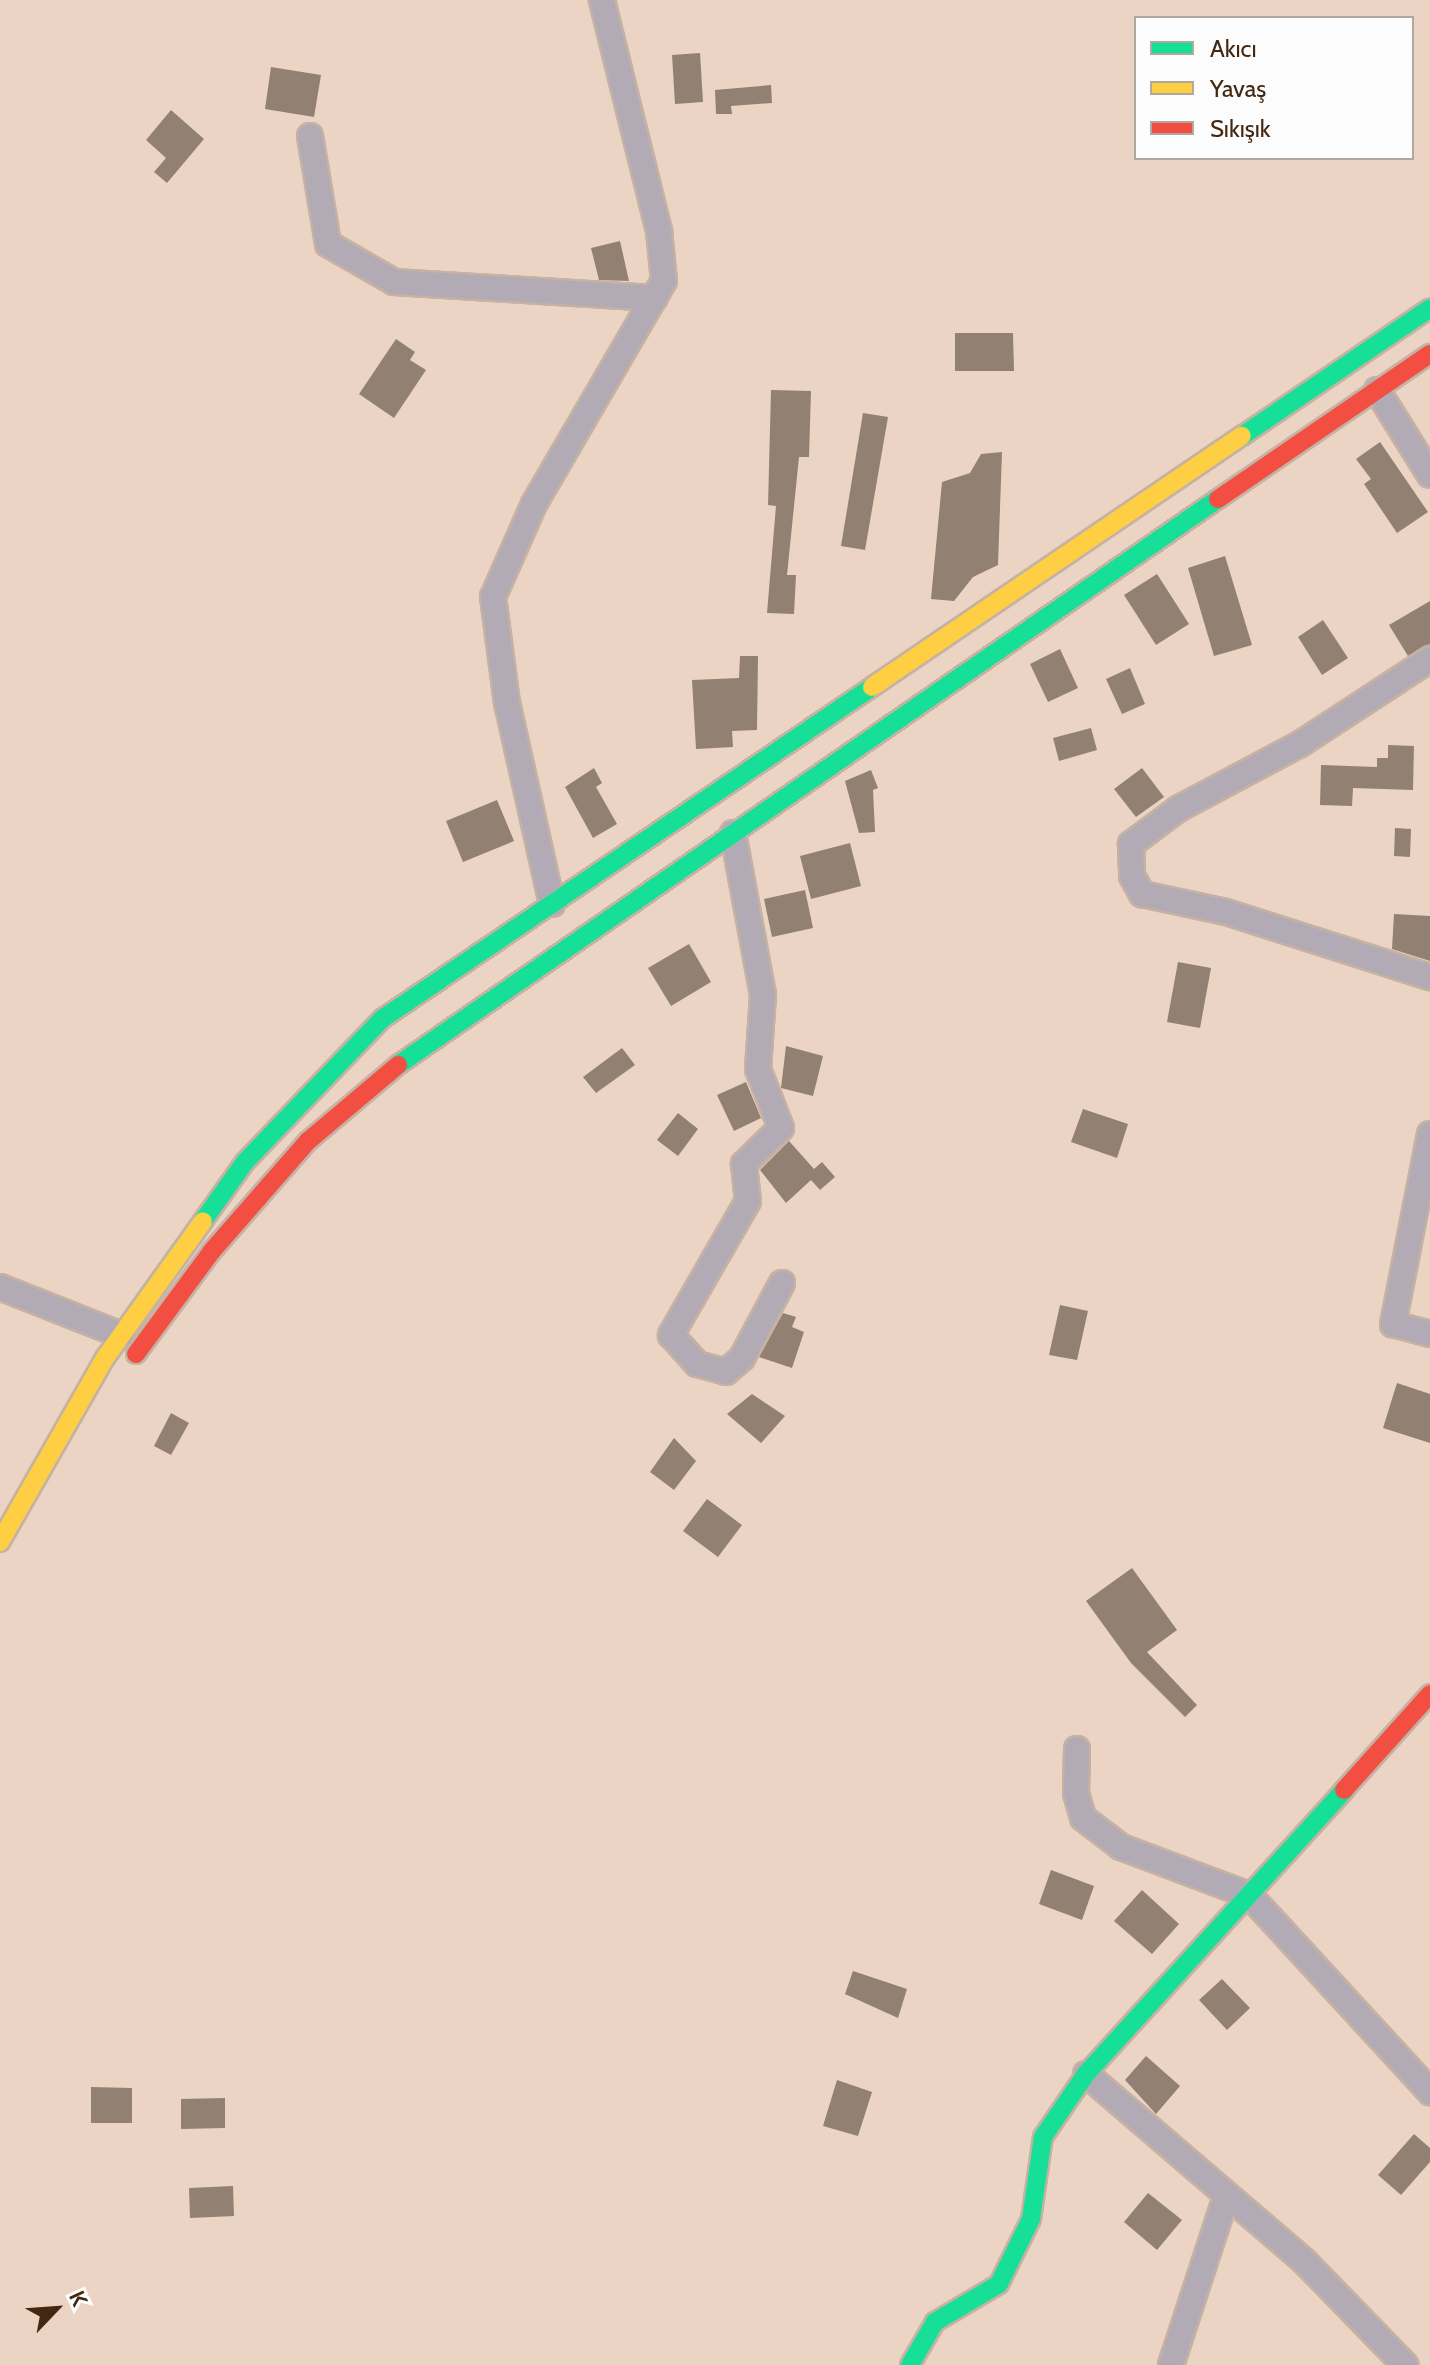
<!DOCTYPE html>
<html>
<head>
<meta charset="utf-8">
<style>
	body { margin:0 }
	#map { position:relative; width:1430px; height:2365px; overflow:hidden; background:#ebd4c4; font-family:Cabin,sans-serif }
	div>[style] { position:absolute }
	.building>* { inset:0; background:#928072 }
	.roads { filter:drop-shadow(2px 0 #c6b2a3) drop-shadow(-2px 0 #c6b2a3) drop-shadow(0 2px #c6b2a3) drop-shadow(0 -2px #c6b2a3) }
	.street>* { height:24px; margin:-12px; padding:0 12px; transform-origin:12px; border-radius:12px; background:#b2abb5 }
	.fast>* { height:18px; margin:-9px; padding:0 9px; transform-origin:9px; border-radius:9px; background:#16e098 }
	.slow>* { height:18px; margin:-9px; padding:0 9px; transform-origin:9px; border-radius:9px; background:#ffcf43 }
	.jam>* { height:18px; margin:-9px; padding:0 9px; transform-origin:9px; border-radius:9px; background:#f24e42 }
	span { translate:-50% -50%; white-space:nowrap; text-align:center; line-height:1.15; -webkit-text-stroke:8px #fcfcfc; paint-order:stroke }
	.legend { position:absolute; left:1134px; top:16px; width:280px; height:144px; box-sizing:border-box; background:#fcfcfc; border:2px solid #b2a79e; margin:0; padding:10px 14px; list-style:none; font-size:24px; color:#422711 }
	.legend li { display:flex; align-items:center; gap:16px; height:40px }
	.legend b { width:40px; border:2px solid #b2a79e }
	.north { position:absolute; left:16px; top:2269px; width:80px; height:80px; -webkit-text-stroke:6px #fcfcfc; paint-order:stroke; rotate:65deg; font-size:22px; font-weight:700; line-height:32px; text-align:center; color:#422711 }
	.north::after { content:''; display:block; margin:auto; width:28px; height:36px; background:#422711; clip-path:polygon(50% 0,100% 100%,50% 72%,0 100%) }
</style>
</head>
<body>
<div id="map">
	<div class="building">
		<div style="clip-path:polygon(700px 53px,703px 102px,675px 104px,672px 55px)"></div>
		<div style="clip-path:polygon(271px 67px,321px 75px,314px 117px,265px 109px)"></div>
		<div style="clip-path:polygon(771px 85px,772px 103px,731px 106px,732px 114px,716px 114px,715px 90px)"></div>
		<div style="clip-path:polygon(171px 110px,204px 139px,167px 183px,154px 172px,166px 158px,146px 140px)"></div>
		<div style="clip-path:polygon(620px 241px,629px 281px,599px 280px,591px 248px)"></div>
		<div style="clip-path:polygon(955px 333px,1013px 333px,1014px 371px,955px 371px)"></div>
		<div style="clip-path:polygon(396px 339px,415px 352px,410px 360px,426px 370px,394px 418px,359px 394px)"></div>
		<div style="clip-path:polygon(771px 390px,811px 391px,809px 457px,799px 457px,787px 575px,796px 575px,794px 614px,767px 613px,776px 506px,768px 505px)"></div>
		<div style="clip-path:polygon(863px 413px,888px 417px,865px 550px,841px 546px)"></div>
		<div style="clip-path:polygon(1380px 442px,1428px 512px,1397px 533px,1364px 484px,1371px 479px,1356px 459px)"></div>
		<div style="clip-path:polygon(1002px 452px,998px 565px,973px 577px,954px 601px,931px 599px,942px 482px,970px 473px,981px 454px)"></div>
		<div style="clip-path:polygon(1225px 556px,1252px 645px,1214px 656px,1188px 568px)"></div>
		<div style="clip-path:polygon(1157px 574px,1189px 624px,1156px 645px,1124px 595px)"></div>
		<div style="clip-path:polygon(1430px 601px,1430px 644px,1408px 656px,1389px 625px)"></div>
		<div style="clip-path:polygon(1323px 620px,1348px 658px,1322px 675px,1298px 637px)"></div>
		<div style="clip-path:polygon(1060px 649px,1078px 688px,1048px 702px,1030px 664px)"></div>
		<div style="clip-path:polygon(740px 656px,758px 656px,757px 730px,732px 731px,733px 747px,696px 749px,692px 680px,739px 678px)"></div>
		<div style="clip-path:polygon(1130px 668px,1145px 704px,1122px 714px,1106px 679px)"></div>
		<div style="clip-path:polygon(1091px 728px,1097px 750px,1059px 761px,1053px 738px)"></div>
		<div style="clip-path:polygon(1388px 745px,1414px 746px,1413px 790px,1353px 788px,1352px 806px,1320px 805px,1321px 765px,1377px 767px,1377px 758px,1388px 758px)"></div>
		<div style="clip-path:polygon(594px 768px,602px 783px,596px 787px,617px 824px,593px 838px,565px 787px)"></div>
		<div style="clip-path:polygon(1142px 768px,1164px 797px,1136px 817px,1114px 789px)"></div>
		<div style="clip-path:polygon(871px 770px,878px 788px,873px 790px,875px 832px,859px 833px,845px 781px)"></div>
		<div style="clip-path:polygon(497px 800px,514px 841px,463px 862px,446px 821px)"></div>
		<div style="clip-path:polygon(1395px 828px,1411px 829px,1410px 857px,1394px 856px)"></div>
		<div style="clip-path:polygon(850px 843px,861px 886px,811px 899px,800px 856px)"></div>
		<div style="clip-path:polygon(805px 890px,813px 928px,772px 937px,764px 899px)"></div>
		<div style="clip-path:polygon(1394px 914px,1430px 916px,1430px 961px,1392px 949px)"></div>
		<div style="clip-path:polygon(689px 944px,711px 982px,671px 1006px,648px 968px)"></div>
		<div style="clip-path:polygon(1178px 962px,1211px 968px,1200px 1028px,1167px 1022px)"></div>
		<div style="clip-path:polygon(786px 1046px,823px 1056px,813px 1096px,781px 1088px)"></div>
		<div style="clip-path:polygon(622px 1048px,635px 1065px,596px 1093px,583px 1077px)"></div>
		<div style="clip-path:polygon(746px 1082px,761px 1118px,734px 1131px,717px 1095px)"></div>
		<div style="clip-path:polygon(1083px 1109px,1128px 1124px,1117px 1158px,1071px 1142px)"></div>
		<div style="clip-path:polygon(678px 1113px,698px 1129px,678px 1156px,657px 1140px)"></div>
		<div style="clip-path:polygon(789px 1141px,814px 1169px,822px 1162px,835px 1177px,820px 1190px,811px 1180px,786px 1203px,760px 1170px)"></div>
		<div style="clip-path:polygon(1060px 1305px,1088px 1311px,1077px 1360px,1049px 1355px)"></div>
		<div style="clip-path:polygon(783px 1313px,796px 1317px,792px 1327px,804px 1332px,792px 1368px,759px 1357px)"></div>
		<div style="clip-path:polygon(1397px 1383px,1430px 1394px,1430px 1443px,1383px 1428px)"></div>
		<div style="clip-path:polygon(752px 1394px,785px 1416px,761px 1443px,727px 1414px)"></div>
		<div style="clip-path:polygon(171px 1413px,189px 1423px,171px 1455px,154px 1446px)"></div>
		<div style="clip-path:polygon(674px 1438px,696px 1461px,674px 1490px,650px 1472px)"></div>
		<div style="clip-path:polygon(707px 1499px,742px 1525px,718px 1557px,683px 1531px)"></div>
		<div style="clip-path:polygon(1132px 1568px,1177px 1630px,1147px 1652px,1197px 1705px,1185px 1717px,1131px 1663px,1086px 1601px)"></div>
		<div style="clip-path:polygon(1051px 1870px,1094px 1886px,1082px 1920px,1039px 1904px)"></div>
		<div style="clip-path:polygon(1142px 1890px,1179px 1924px,1152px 1954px,1114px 1921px)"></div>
		<div style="clip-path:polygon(853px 1971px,907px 1989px,898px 2018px,845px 1994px)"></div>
		<div style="clip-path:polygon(1222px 1979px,1250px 2008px,1227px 2030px,1199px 2000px)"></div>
		<div style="clip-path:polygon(1146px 2056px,1180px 2086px,1156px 2114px,1125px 2080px)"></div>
		<div style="clip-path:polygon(837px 2080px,872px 2092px,858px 2136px,823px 2126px)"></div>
		<div style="clip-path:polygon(91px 2087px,132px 2088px,132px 2123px,91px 2123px)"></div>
		<div style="clip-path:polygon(225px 2098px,225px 2128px,181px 2129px,181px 2099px)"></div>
		<div style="clip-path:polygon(1414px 2134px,1430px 2148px,1430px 2162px,1401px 2195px,1378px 2175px)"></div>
		<div style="clip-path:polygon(233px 2186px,234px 2216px,190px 2218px,189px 2188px)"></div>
		<div style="clip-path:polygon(1148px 2193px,1182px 2220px,1157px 2250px,1124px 2222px)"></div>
	</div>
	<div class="roads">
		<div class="street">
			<div style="left:310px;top:136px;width:109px;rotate:80.5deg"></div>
			<div style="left:328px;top:244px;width:76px;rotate:29.9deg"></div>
			<div style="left:394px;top:282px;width:261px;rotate:3.5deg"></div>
			<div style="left:1377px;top:390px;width:100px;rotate:58.1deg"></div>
			<div style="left:1430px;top:659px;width:155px;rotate:146.8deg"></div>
			<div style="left:1300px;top:744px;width:138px;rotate:152deg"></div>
			<div style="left:1178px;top:809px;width:59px;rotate:143.3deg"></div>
			<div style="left:1131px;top:844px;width:32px;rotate:88deg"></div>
			<div style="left:1132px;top:876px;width:21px;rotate:61deg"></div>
			<div style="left:1142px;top:894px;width:86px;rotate:12.1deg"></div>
			<div style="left:1226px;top:912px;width:214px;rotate:17.7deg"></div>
			<div style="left:733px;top:833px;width:165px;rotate:79.5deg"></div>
			<div style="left:763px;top:995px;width:74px;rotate:93.9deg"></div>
			<div style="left:758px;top:1069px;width:63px;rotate:68.7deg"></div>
			<div style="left:781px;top:1128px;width:52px;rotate:135.8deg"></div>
			<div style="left:744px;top:1164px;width:37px;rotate:84deg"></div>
			<div style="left:748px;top:1201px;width:155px;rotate:119.9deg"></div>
			<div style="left:671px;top:1335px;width:39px;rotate:48deg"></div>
			<div style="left:697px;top:1364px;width:30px;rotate:15deg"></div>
			<div style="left:726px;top:1372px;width:21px;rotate:-41deg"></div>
			<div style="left:742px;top:1358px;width:85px;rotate:-61.9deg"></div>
			<div style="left:552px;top:904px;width:206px;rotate:-102.6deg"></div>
			<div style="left:507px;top:703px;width:107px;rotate:-97.5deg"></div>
			<div style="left:493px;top:597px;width:102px;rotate:-66.2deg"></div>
			<div style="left:534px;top:504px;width:258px;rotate:-59.8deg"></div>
			<div style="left:664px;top:281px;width:50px;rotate:-95.7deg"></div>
			<div style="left:659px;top:231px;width:238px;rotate:-103.9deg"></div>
			<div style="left:1430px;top:1134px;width:194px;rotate:101deg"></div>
			<div style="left:1393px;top:1324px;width:38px;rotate:15deg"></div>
			<div style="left:0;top:1287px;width:130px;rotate:21.6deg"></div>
			<div style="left:1077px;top:1749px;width:44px;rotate:91.3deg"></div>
			<div style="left:1076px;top:1793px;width:26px;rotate:74deg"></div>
			<div style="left:1083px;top:1818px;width:48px;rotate:37.3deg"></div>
			<div style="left:1121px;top:1847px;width:137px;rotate:20.6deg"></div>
			<div style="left:1249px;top:1895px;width:268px;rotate:47.4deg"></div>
			<div style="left:1086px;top:2074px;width:289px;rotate:40.6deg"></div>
			<div style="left:1305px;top:2262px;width:144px;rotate:45.8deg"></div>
			<div style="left:1171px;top:2365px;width:177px;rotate:-71.9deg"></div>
		</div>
		<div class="fast">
			<div style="left:1242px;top:436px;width:227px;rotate:-34.2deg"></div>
			<div style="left:398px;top:1065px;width:996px;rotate:-34.62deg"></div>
			<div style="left:203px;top:1221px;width:72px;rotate:-54.6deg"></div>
			<div style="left:245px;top:1162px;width:198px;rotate:-46.2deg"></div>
			<div style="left:382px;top:1019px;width:592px;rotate:-34.12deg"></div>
			<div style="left:910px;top:2365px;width:50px;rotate:-59.8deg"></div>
			<div style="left:935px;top:2322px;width:74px;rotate:-30.7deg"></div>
			<div style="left:999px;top:2284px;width:72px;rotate:-63.8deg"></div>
			<div style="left:1031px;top:2219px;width:83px;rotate:-81.7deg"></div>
			<div style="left:1043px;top:2137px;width:76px;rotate:-55.7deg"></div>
			<div style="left:1086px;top:2074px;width:384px;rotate:-47.7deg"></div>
		</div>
		<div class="slow">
			<div style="left:872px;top:687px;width:447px;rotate:-34.2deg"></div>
			<div style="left:0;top:1542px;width:212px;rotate:-60.3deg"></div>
			<div style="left:105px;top:1358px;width:168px;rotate:-54.4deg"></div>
		</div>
		<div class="jam">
			<div style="left:1218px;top:499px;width:257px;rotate:-34.4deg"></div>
			<div style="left:136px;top:1354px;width:128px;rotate:-53.6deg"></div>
			<div style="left:212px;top:1251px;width:146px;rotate:-48.9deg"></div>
			<div style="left:308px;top:1141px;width:118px;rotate:-40.2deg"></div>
			<div style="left:1344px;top:1790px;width:129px;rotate:-48.1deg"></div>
		</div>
	</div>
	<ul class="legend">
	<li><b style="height:10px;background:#16e098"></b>Akıcı</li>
	<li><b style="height:10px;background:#ffcf43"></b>Yavaş</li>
	<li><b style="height:10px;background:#f24e42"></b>Sıkışık</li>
	</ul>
	<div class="north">K</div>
</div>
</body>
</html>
